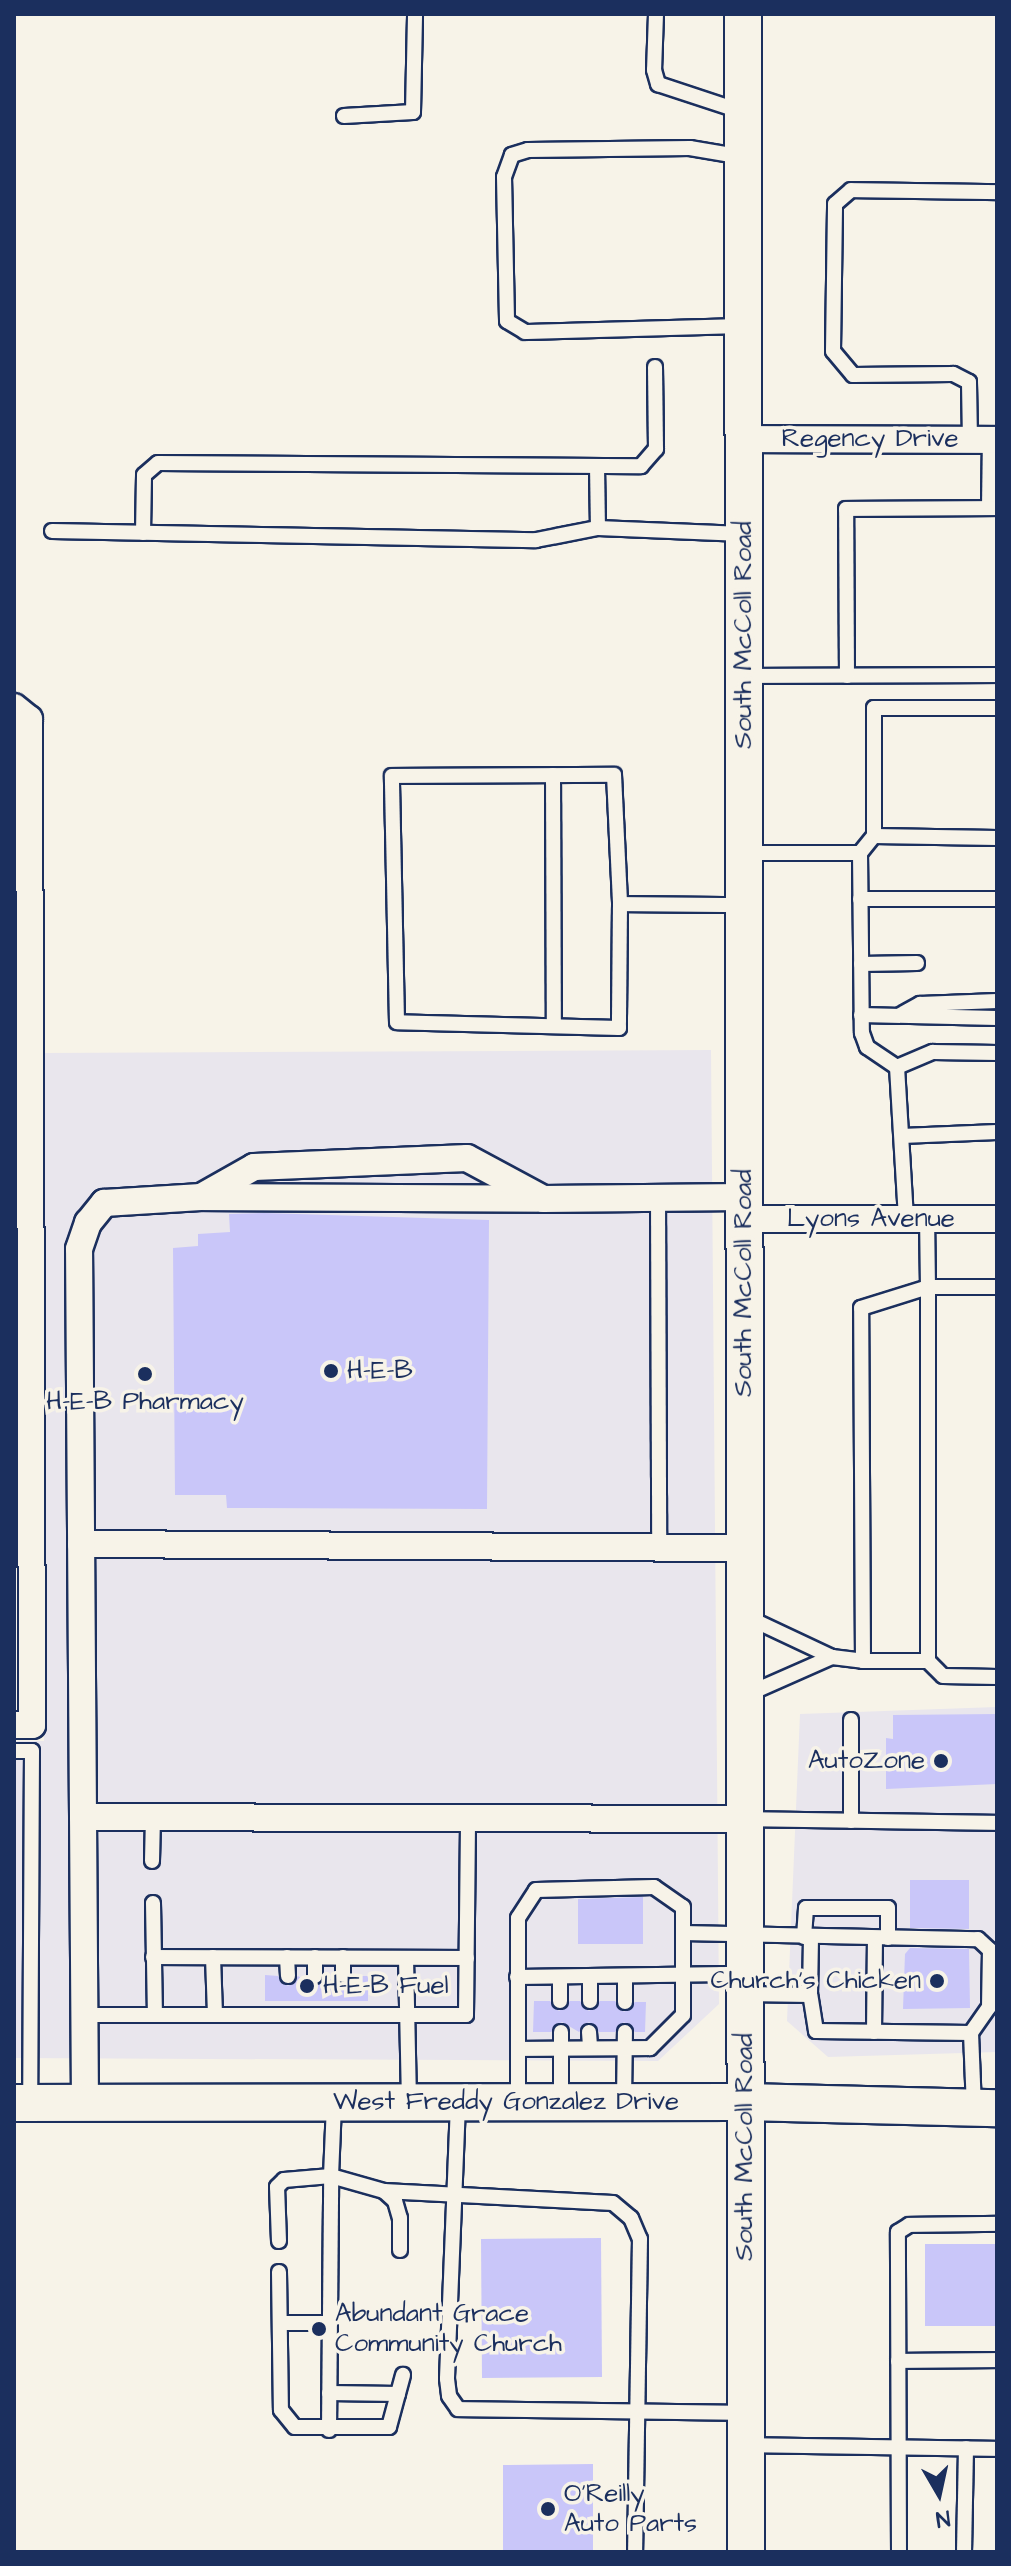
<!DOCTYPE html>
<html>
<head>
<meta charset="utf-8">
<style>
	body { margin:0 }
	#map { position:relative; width:1011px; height:2566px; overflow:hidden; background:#f7f3e8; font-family:"Architects Daughter",sans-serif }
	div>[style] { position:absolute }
	.built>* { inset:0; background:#e9e6ed }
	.building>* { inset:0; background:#c9c6f9 }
	.roads { filter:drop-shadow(2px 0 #1b2f5e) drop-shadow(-2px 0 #1b2f5e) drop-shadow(0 2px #1b2f5e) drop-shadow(0 -2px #1b2f5e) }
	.lane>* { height:14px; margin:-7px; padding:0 7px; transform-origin:7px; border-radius:7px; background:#f7f3e8 }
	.street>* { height:26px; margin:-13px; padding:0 13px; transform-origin:13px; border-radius:13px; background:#f7f3e8 }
	.secondary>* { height:36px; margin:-18px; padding:0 18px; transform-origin:18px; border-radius:18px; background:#f7f3e8 }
	.dots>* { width:22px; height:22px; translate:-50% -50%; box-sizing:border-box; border:4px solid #f7f3e8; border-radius:50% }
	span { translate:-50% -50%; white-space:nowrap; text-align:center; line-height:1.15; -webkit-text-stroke:7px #f7f3e8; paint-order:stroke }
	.street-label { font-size:26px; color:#1b2f5e }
	.poi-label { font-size:26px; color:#1b2f5e }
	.left { translate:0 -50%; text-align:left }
	.right { translate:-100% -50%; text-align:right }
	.frame { position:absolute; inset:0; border:16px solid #1b2f5e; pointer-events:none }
	.north { position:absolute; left:899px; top:2454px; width:80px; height:80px; -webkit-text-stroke:6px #f7f3e8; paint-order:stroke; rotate:171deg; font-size:22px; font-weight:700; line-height:32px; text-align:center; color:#1b2f5e }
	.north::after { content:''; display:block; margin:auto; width:28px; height:36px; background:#1b2f5e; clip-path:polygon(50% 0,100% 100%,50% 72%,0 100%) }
</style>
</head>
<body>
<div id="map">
	<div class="built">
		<div style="clip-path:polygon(711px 1050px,719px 2004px,658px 2061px,14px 2058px,14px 1741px,44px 1741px,45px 1053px)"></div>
		<div style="clip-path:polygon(997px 1707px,997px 2052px,828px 2057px,787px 2021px,800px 1714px)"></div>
	</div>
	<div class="building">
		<div style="clip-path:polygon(264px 1213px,489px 1220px,487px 1509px,227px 1508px,226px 1495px,175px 1495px,173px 1248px,198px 1246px,198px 1234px,230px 1232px,229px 1214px)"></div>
		<div style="clip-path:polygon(997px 1714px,997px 1784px,886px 1789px,886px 1738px,893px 1739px,893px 1715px)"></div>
		<div style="clip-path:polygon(910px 1880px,969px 1880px,969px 1929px,910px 1928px)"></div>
		<div style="clip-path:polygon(643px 1897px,643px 1944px,578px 1944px,578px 1899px)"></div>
		<div style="clip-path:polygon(910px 1948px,969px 1949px,970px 2008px,903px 2009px,905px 1954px)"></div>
		<div style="clip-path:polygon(265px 1975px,278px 1976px,288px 1986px,298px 1976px,314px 1986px,325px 1976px,342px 1985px,353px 1976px,368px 1976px,368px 2001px,265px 2001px)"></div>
		<div style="clip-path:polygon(534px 2001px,550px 2001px,559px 2011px,570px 2001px,580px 2001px,589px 2011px,600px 2001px,615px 2001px,624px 2012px,635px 2002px,646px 2002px,645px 2032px,635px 2032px,624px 2022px,615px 2032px,599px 2032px,589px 2022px,579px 2032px,562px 2022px,551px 2032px,533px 2032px)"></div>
		<div style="clip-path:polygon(601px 2238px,602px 2377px,482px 2378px,481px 2239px)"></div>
		<div style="clip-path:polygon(925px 2244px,997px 2244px,997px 2326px,925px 2326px)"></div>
		<div style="clip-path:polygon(593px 2464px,593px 2552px,503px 2552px,503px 2465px)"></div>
	</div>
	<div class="roads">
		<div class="lane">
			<div style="left:656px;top:14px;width:56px;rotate:92deg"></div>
			<div style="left:654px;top:70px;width:15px;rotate:74deg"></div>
			<div style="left:658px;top:84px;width:89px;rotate:18.2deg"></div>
			<div style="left:344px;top:116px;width:69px;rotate:-3.3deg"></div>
			<div style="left:413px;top:112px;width:98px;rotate:-88.8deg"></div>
			<div style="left:743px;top:157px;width:54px;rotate:-170.4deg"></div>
			<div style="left:690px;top:148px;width:162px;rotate:179.3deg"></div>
			<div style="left:528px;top:150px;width:17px;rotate:163deg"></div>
			<div style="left:512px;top:155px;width:23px;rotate:110deg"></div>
			<div style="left:504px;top:177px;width:144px;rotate:88.8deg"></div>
			<div style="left:507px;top:321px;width:21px;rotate:31deg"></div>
			<div style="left:525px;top:332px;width:218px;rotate:-1.6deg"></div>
			<div style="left:970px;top:440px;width:58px;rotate:-91deg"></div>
			<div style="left:969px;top:382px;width:18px;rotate:-153deg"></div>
			<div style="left:953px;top:374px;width:100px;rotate:179.4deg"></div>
			<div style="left:853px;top:375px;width:31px;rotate:-130deg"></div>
			<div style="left:833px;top:351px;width:147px;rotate:-89.2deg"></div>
			<div style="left:835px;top:204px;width:21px;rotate:-41deg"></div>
			<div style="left:851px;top:190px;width:146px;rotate:0.8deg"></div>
			<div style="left:597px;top:466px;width:62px;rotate:89.1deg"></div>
			<div style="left:989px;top:508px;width:68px;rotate:-89.2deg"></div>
			<div style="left:52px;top:531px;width:484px;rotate:1.1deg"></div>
			<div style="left:536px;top:540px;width:63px;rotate:-11deg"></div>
			<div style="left:598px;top:528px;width:145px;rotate:2.4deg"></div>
			<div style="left:143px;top:533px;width:58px;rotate:-89deg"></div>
			<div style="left:144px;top:475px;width:18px;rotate:-41deg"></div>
			<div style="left:158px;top:463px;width:483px;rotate:0.4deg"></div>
			<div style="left:641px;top:466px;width:23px;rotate:-49deg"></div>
			<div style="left:656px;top:449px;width:82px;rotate:-90.7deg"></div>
			<div style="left:744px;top:676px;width:253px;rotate:-0.2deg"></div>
			<div style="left:847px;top:676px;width:167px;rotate:-90.3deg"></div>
			<div style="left:846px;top:509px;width:151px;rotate:-0.4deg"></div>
			<div style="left:553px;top:775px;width:251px;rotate:89.8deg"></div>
			<div style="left:874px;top:836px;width:123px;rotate:0.9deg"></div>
			<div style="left:744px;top:853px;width:116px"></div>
			<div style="left:860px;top:853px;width:180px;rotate:89.4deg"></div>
			<div style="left:862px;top:1033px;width:15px;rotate:70deg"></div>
			<div style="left:867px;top:1047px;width:36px;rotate:34deg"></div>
			<div style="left:860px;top:853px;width:22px;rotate:-51deg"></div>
			<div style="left:874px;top:836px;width:128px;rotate:-90deg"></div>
			<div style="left:874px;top:708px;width:123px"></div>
			<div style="left:860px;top:899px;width:137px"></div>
			<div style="left:620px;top:904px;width:124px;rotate:90.5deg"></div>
			<div style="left:619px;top:1028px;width:222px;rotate:-178.5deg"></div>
			<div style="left:397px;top:1022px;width:246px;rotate:-91.2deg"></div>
			<div style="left:392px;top:776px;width:222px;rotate:-0.3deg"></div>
			<div style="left:614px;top:775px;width:129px;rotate:87.3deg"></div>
			<div style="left:620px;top:904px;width:124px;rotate:0.5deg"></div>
			<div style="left:861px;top:964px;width:56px;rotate:-1deg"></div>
			<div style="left:861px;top:1015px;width:136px;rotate:1.3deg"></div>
			<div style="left:900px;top:1015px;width:23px;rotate:-29deg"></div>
			<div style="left:920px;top:1004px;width:77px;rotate:-2.2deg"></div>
			<div style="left:897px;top:1067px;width:152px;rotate:86.6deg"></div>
			<div style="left:897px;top:1067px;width:39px;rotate:-23deg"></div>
			<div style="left:933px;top:1052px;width:64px;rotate:0.9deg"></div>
			<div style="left:902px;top:1136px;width:95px;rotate:-2.4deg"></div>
			<div style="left:658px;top:1198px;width:349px;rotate:89.8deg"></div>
			<div style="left:747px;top:1617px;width:94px;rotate:25.2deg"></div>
			<div style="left:832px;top:1657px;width:31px;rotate:7deg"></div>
			<div style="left:863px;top:1661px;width:353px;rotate:-90.3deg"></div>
			<div style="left:861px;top:1308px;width:70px;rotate:-17.4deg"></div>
			<div style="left:928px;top:1287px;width:68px;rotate:-90.8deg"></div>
			<div style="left:863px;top:1661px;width:65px"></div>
			<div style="left:928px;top:1661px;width:21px;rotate:45deg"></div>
			<div style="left:943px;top:1676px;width:54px;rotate:1.1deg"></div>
			<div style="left:928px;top:1661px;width:374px;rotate:-90deg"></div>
			<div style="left:928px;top:1287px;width:69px"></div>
			<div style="left:748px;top:1694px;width:92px;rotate:-23.8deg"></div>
			<div style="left:851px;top:1720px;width:101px;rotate:90deg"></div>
			<div style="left:14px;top:1751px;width:18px"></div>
			<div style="left:32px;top:1751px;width:352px;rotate:90.3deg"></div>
			<div style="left:745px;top:1819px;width:252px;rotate:0.9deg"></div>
			<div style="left:152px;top:1861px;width:43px;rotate:-88.7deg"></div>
			<div style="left:153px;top:1903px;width:112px;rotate:89deg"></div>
			<div style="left:683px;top:1933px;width:295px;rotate:1.2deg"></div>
			<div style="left:978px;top:1939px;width:16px;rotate:43deg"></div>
			<div style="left:990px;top:1950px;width:57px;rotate:91deg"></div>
			<div style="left:989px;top:2007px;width:32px;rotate:125deg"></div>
			<div style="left:971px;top:2033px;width:155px;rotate:-179.3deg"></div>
			<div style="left:816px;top:2031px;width:36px;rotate:-99deg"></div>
			<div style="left:810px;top:1995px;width:65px;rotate:-179.1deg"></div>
			<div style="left:804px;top:1937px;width:29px;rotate:-86deg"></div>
			<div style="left:806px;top:1908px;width:82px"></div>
			<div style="left:888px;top:1908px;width:30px;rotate:90deg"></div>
			<div style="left:153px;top:1957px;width:314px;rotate:0.2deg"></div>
			<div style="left:213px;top:1957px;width:58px;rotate:88deg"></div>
			<div style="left:287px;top:1957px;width:19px;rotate:87deg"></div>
			<div style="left:315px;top:1957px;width:19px;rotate:90deg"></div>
			<div style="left:343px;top:1957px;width:18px;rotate:90deg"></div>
			<div style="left:406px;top:1958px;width:143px;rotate:88.8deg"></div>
			<div style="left:517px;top:1977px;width:228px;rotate:-0.8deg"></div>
			<div style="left:560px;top:1977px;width:24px;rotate:90deg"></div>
			<div style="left:810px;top:1995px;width:58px;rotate:-89deg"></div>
			<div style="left:590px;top:2001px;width:25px;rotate:-90deg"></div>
			<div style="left:625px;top:2002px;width:26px;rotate:-90deg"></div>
			<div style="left:84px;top:2015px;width:382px"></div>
			<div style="left:466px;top:2015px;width:197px;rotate:-89.4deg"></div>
			<div style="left:561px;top:2032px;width:70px;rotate:90deg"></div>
			<div style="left:589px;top:2032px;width:16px;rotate:86deg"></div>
			<div style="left:874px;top:2032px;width:94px;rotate:-89.4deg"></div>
			<div style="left:971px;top:2033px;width:74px;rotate:87.7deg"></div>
			<div style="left:624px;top:2100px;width:68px;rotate:-89.2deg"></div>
			<div style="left:518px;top:2102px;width:184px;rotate:-90deg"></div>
			<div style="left:518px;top:1918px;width:33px;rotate:-57deg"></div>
			<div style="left:536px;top:1890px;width:118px;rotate:-1.5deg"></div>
			<div style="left:654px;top:1887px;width:35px;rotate:35deg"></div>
			<div style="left:683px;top:1907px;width:108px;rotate:90deg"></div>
			<div style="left:683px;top:2015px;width:47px;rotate:135deg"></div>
			<div style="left:650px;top:2048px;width:132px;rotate:179.6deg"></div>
			<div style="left:458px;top:2104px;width:275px;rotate:92.3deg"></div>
			<div style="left:447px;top:2379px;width:17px;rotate:83deg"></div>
			<div style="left:449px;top:2396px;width:16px;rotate:55deg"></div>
			<div style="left:458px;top:2409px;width:287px;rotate:0.8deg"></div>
			<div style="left:384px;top:2191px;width:15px;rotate:42deg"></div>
			<div style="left:395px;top:2201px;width:18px;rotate:74deg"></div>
			<div style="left:400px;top:2218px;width:32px;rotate:90deg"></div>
			<div style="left:279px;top:2241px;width:54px;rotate:-92.1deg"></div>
			<div style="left:277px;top:2187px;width:10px;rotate:-45deg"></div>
			<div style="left:284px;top:2180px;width:47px;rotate:-4.9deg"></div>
			<div style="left:331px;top:2176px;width:73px;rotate:-87.6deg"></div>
			<div style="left:279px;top:2272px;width:138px;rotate:89.2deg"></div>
			<div style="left:281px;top:2410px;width:22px;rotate:51deg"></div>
			<div style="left:295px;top:2427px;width:94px"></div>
			<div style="left:389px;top:2427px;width:54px;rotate:-74.9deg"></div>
			<div style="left:280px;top:2323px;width:50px"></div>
			<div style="left:898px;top:2361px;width:99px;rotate:-0.6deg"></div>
			<div style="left:329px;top:2393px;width:69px;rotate:0.8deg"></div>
			<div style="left:329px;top:2430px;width:254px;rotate:-89.5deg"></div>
			<div style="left:331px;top:2176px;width:55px;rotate:15.8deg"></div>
			<div style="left:384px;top:2191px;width:229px;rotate:3deg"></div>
			<div style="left:613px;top:2203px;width:23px;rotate:40deg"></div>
			<div style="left:631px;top:2218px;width:23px;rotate:67deg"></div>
			<div style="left:640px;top:2239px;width:313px;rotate:90.9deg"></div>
			<div style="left:745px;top:2445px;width:252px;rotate:0.9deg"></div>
			<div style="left:899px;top:2552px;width:320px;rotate:-90.2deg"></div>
			<div style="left:898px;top:2232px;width:13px;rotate:-32deg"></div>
			<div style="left:909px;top:2225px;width:88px;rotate:-0.7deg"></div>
			<div style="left:964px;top:2552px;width:104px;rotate:-88.9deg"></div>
		</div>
		<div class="street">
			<div style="left:744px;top:439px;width:253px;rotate:0.2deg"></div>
			<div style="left:14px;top:707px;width:19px;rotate:39deg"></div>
			<div style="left:29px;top:719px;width:1006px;rotate:89.83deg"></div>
			<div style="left:32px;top:1725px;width:18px;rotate:180deg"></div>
			<div style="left:204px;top:1197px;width:333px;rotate:0.3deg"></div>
			<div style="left:744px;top:1219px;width:253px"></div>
			<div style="left:81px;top:1544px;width:663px;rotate:0.35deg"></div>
			<div style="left:83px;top:1817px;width:662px;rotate:0.17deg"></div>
			<div style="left:85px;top:2103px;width:854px;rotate:-90.4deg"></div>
			<div style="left:79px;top:1249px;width:28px;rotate:-71deg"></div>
			<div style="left:88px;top:1223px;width:26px;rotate:-51deg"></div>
			<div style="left:104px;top:1203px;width:97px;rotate:-3.5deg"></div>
			<div style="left:201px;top:1197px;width:61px;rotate:-29.5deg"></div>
			<div style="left:254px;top:1167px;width:213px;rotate:-2.4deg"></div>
			<div style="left:467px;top:1158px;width:86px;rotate:28.3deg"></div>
			<div style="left:543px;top:1199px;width:201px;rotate:-0.6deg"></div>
		</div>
		<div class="secondary">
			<div style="left:743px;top:14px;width:2538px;rotate:89.93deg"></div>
			<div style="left:14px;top:2103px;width:731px;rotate:-0.08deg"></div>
			<div style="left:745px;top:2102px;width:252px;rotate:1.4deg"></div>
		</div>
	</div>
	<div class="dots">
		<div style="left:331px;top:1371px;background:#1b2f5e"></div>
		<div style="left:145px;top:1374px;background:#1b2f5e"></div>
		<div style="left:941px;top:1761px;background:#1b2f5e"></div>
		<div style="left:937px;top:1981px;background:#1b2f5e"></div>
		<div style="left:307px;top:1986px;background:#1b2f5e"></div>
		<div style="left:319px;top:2329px;background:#1b2f5e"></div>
		<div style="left:548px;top:2509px;background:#1b2f5e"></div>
	</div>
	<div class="street-label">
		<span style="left:870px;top:439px">Regency Drive</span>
		<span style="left:744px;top:635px;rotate:-90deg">South McColl Road</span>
		<span style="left:871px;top:1219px">Lyons Avenue</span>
		<span style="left:744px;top:1283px;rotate:-90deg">South McColl Road</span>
		<span style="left:506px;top:2102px">West Freddy Gonzalez Drive</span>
		<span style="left:745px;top:2147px;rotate:-90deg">South McColl Road</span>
	</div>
	<div class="poi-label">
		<span class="left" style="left:347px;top:1371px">H-E-B</span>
		<span style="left:145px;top:1402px">H-E-B Pharmacy</span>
		<span class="right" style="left:925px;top:1761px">AutoZone</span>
		<span class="right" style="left:921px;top:1981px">Church's Chicken</span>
		<span class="left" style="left:323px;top:1986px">H-E-B Fuel</span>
		<span class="left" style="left:335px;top:2329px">Abundant Grace<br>Community Church</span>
		<span class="left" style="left:564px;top:2509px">O'Reilly<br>Auto Parts</span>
	</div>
	<div class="frame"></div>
	<div class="north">N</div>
</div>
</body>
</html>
